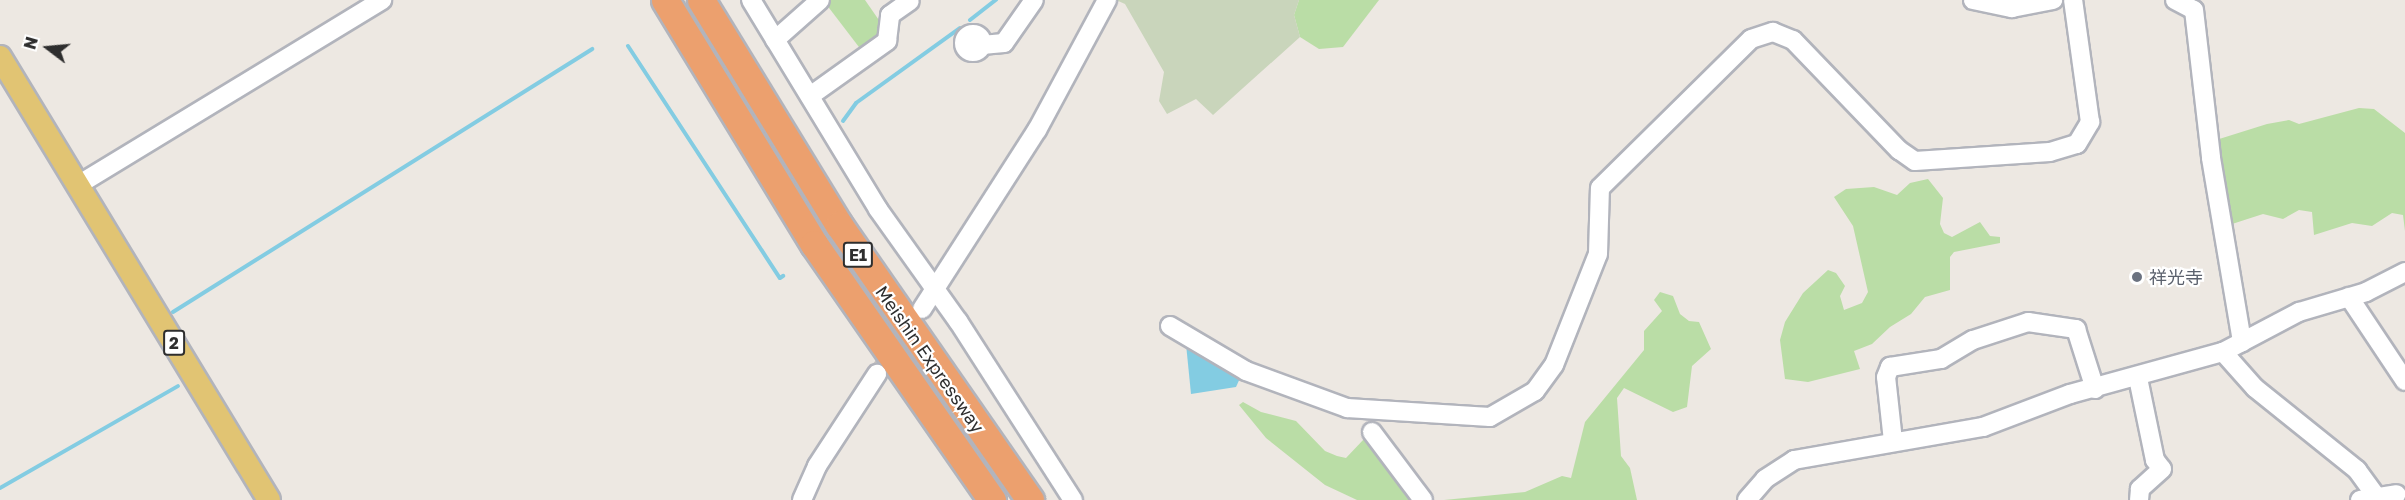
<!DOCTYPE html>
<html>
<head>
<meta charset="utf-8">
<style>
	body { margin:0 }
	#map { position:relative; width:2405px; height:500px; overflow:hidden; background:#ede8e2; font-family:"Golos Text","Noto Sans JP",sans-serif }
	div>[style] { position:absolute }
	.green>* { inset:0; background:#badda6 }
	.cemetery>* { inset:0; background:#c9d5bb }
	.water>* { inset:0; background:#83cce2 }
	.stream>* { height:4px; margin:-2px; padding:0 2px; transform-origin:2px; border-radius:2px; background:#83cce2 }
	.minor-tunnel>* { height:18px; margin-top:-9px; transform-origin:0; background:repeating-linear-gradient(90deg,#c7c3be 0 18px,transparent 0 27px) }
	.roads { filter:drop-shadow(2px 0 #b2b4bc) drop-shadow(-2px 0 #b2b4bc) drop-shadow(0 2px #b2b4bc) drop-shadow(0 -2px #b2b4bc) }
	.minor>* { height:18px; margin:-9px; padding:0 9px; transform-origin:9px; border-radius:9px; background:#fff }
	.minor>.ring { margin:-9px; padding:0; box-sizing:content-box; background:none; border:18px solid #fff; border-radius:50% }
	.major>* { height:22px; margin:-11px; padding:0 11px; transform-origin:11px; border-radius:11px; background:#e1c473 }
	.highway>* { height:27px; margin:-13.5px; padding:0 13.5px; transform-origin:13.5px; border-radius:13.5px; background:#eca06e }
	.dots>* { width:16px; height:16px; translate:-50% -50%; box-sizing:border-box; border:3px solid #fff; border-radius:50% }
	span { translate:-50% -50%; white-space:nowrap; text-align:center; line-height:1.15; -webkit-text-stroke:4.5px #fff; paint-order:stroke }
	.shield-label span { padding:2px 4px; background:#fff; border:2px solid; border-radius:4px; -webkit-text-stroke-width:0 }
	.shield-label { font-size:16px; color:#2e2e2e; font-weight:700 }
	.worship-label { font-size:18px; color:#5b616d }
	.left { translate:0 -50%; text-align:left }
	.street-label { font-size:18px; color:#2e2e2e }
	.north { position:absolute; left:18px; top:18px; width:60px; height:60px; -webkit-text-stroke:4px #fff; paint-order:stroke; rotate:286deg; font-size:16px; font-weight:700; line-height:24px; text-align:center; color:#2e2e2e }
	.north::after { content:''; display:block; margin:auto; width:21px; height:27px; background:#2e2e2e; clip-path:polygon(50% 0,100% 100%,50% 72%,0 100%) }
</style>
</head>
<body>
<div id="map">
	<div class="green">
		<div style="clip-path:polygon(831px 0,865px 0,883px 26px,881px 38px,862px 51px,826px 4px)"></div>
		<div style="clip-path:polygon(1299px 0,1379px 0,1343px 47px,1319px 49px,1300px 37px,1294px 15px)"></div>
		<div style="clip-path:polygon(2359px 108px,2374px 109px,2405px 133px,2405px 231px,2403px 215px,2392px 213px,2372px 226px,2352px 223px,2314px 235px,2312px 212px,2299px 210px,2283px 219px,2263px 214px,2229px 225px,2216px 140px,2267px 124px,2289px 120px,2299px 124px)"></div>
		<div style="clip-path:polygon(1928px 179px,1943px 198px,1940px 224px,1944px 233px,1952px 237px,1980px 222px,1990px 236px,2000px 237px,2000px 243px,1954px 252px,1950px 257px,1950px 290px,1925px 297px,1911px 314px,1890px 327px,1872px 344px,1854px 351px,1860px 369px,1808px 382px,1785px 379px,1780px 340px,1785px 322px,1803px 293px,1828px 270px,1836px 273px,1845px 286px,1840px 296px,1844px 310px,1862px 303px,1868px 292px,1853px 226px,1834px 197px,1846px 189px,1874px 187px,1897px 195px,1910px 183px)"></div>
		<div style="clip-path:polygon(1660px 292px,1673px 296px,1680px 314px,1689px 321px,1699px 322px,1711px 349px,1692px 366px,1687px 407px,1673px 412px,1624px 388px,1617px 398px,1621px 456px,1630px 468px,1637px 500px,1444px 500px,1525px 492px,1562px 476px,1571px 478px,1585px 422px,1644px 350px,1644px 331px,1662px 311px,1654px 300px)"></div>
		<div style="clip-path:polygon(1243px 402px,1261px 412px,1296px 421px,1325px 451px,1337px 456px,1346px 458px,1364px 439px,1416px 500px,1357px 500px,1325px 485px,1266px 438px,1239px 405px)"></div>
	</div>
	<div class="cemetery">
		<div style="clip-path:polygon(1116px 0,1299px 0,1294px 15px,1300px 37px,1213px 115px,1196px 99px,1167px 114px,1159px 101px,1164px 72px,1125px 4px)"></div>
	</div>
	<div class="water">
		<div style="clip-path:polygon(1186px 344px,1241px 376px,1236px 387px,1191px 394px)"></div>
	</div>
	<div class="stream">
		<div style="left:970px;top:20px;width:33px;rotate:-38deg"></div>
		<div style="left:628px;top:46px;width:277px;rotate:56.8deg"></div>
		<div style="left:780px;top:278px;width:4px;rotate:-34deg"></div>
		<div style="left:843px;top:121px;width:22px;rotate:-54deg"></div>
		<div style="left:856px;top:103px;width:128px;rotate:-35.8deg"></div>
		<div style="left:173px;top:312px;width:495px;rotate:-32.1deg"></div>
		<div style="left:0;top:488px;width:205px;rotate:-29.8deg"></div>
	</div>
	<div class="minor-tunnel">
		<div style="left:877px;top:374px;width:67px;rotate:-55.4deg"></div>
	</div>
	<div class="roads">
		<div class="minor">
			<div style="left:751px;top:0;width:245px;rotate:58.7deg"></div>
			<div style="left:878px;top:209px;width:138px;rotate:54.5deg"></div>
			<div style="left:958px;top:321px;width:213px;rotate:57.3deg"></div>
			<div style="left:1973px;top:0;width:40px;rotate:12deg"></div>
			<div style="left:2012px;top:8px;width:42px;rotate:-11deg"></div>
			<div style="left:2175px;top:0;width:21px;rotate:28deg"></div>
			<div style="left:2194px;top:10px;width:149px;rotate:83.4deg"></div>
			<div style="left:2211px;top:158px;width:187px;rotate:80.4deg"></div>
			<div class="ring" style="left:964px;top:34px;width:0;height:0"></div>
			<div style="left:775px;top:40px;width:60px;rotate:-41.6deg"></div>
			<div style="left:982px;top:45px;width:22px;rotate:-5deg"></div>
			<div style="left:1004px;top:43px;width:52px;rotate:-55.1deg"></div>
			<div style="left:810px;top:96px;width:95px;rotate:-35.5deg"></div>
			<div style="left:887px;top:41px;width:26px;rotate:-83deg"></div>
			<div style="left:890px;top:15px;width:24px;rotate:-35deg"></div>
			<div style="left:78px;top:185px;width:356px;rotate:-31.3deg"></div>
			<div style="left:2349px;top:297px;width:101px;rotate:56.3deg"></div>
			<div style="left:922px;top:309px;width:213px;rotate:-57.3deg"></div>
			<div style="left:1037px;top:130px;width:148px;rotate:-61.7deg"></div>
			<div style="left:1170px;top:326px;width:88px;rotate:30.6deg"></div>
			<div style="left:1246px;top:371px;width:108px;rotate:20.1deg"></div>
			<div style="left:1347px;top:408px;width:143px;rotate:3.6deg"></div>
			<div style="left:1490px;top:417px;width:52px;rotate:-30deg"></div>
			<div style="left:1535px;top:391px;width:32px;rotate:-54deg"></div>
			<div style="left:1554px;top:365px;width:119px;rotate:-68.4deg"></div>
			<div style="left:1598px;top:254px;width:66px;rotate:-88.3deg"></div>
			<div style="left:1600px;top:188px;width:212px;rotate:-44.6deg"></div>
			<div style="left:1751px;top:39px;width:23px;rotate:-18deg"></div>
			<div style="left:1773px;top:32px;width:22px;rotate:22deg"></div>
			<div style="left:1793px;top:40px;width:153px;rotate:46.1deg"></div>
			<div style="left:1899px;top:150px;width:19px;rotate:35deg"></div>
			<div style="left:1915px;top:161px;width:135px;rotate:-3.8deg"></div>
			<div style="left:2050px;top:152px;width:28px;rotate:-17deg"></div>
			<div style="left:2077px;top:144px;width:26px;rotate:-59deg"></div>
			<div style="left:2090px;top:122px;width:123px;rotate:-97.9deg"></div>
			<div style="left:2223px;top:352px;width:48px;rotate:48.4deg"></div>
			<div style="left:2255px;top:388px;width:131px;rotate:38.8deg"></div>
			<div style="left:2357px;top:470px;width:32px;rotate:54deg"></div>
			<div style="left:2138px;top:378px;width:84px;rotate:78.3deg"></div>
			<div style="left:2155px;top:460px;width:11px;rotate:52deg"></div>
			<div style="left:2162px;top:469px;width:30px;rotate:138deg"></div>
			<div style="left:2140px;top:489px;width:11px;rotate:95deg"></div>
			<div style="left:1372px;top:432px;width:85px;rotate:53.1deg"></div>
			<div style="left:1893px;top:441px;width:64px;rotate:-96.2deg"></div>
			<div style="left:1886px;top:377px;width:11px;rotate:-68deg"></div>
			<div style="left:1890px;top:367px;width:52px;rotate:-8.9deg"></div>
			<div style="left:1941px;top:359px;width:37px;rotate:-31deg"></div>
			<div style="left:1973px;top:340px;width:58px;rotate:-18.1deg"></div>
			<div style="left:2028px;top:322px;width:49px;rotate:8.3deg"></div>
			<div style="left:2076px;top:329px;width:63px;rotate:72.4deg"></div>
			<div style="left:802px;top:500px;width:37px;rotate:-66deg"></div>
			<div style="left:817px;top:466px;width:110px;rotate:-56.9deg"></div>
			<div style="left:1747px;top:500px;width:28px;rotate:-49deg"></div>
			<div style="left:1765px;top:479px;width:35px;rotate:-33deg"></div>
			<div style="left:1794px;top:460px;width:192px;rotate:-9.9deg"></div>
			<div style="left:1983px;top:427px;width:93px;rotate:-20.8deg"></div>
			<div style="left:2070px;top:394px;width:159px;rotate:-15.4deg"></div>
			<div style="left:2223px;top:352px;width:86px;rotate:-27.8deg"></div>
			<div style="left:2299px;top:312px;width:70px;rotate:-16.6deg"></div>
			<div style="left:2366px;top:292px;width:44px;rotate:-27.1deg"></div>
			<div style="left:2360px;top:500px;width:37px;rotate:-9deg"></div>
		</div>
		<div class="major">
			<div style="left:0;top:57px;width:518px;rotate:58.73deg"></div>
		</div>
		<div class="highway">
			<div style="left:665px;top:0;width:286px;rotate:58.6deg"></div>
			<div style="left:814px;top:244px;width:312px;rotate:55.2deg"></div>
			<div style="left:701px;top:0;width:264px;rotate:58.5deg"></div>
			<div style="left:839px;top:225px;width:335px;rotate:55.2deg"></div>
		</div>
	</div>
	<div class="dots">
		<div style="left:2137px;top:277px;background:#6b7280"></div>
	</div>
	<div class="shield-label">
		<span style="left:858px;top:255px">E1</span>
		<span style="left:174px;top:343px">2</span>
	</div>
	<div class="worship-label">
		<span class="left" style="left:2149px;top:277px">祥光寺</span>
	</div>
	<div class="street-label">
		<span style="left:930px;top:359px;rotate:55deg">Meishin Expressway</span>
	</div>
	<div class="north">N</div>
</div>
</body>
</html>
